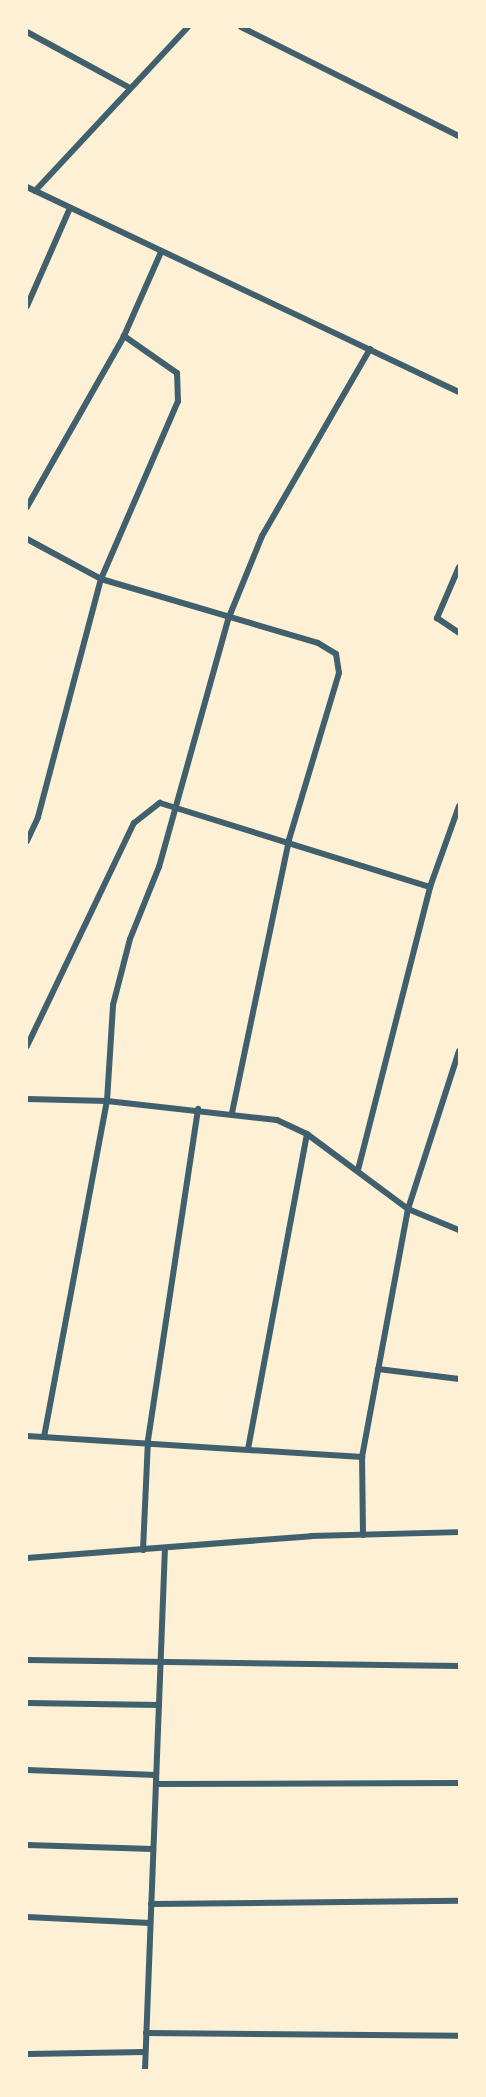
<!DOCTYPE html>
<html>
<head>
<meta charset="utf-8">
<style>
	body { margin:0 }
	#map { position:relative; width:486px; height:2097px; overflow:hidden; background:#fdf0d5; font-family:Inter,sans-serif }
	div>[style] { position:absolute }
	.minor>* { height:6px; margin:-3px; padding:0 3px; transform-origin:3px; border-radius:3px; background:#3f606c }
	span { translate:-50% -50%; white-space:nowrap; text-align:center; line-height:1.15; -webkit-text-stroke:4.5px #fdf0d5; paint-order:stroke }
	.frame { position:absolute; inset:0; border:28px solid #fdf0d5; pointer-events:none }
</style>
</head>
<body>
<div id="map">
	<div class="minor">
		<div style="left:241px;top:27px;width:244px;rotate:26.6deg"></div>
		<div style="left:27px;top:32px;width:117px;rotate:28.5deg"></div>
		<div style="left:27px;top:187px;width:478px;rotate:25.4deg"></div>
		<div style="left:35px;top:191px;width:224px;rotate:-47deg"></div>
		<div style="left:27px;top:306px;width:107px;rotate:-66.3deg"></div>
		<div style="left:27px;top:507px;width:197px;rotate:-60.4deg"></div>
		<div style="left:124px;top:336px;width:92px;rotate:-66.2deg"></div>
		<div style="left:27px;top:539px;width:84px;rotate:28.4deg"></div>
		<div style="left:101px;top:579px;width:226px;rotate:16.4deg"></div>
		<div style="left:318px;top:643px;width:21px;rotate:31deg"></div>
		<div style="left:336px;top:654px;width:19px;rotate:81deg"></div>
		<div style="left:339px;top:673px;width:174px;rotate:106.7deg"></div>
		<div style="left:289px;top:840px;width:279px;rotate:101.8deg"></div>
		<div style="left:459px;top:567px;width:56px;rotate:113.3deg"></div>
		<div style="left:437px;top:618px;width:27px;rotate:34deg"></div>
		<div style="left:27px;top:841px;width:26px;rotate:-65deg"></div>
		<div style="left:38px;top:817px;width:246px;rotate:-75.2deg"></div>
		<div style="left:101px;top:579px;width:194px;rotate:-66.6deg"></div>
		<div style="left:178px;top:401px;width:28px;rotate:-92deg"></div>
		<div style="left:177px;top:373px;width:65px;rotate:-145.1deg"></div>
		<div style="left:27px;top:1046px;width:247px;rotate:-64.4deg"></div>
		<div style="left:134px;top:823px;width:33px;rotate:-38deg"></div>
		<div style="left:160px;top:803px;width:283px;rotate:17.3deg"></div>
		<div style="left:27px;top:1099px;width:80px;rotate:1.4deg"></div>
		<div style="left:107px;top:1101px;width:171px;rotate:6.4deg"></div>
		<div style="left:277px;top:1120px;width:33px;rotate:25deg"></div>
		<div style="left:307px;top:1134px;width:126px;rotate:36.6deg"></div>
		<div style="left:408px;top:1209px;width:55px;rotate:22.4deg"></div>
		<div style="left:358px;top:1170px;width:292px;rotate:-75.7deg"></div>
		<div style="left:430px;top:887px;width:86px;rotate:-70.3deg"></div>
		<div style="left:378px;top:1369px;width:82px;rotate:7deg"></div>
		<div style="left:27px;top:1436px;width:336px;rotate:3.6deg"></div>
		<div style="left:44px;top:1437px;width:342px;rotate:-79.4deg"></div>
		<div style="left:107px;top:1101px;width:96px;rotate:-86.4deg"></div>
		<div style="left:113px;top:1005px;width:68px;rotate:-75.6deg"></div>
		<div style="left:130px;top:939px;width:78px;rotate:-68.1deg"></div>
		<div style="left:159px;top:867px;width:260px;rotate:-74.4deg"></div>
		<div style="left:229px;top:617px;width:87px;rotate:-67.8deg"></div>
		<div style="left:262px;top:536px;width:216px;rotate:-60deg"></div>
		<div style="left:248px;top:1449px;width:320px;rotate:-79.4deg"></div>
		<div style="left:363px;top:1535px;width:78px;rotate:-90.7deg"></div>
		<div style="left:362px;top:1457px;width:252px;rotate:-79.5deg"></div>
		<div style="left:408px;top:1209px;width:166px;rotate:-72.1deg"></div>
		<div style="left:143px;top:1550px;width:110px;rotate:-87.4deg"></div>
		<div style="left:148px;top:1440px;width:335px;rotate:-81.4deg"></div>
		<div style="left:27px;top:1558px;width:285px;rotate:-4.4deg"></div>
		<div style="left:311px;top:1536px;width:148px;rotate:-1.5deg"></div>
		<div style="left:27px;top:1660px;width:432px;rotate:0.8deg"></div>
		<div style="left:27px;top:1703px;width:132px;rotate:0.9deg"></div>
		<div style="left:27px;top:1770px;width:129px;rotate:2.2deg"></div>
		<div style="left:156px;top:1784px;width:303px;rotate:-0.2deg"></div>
		<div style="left:27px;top:1845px;width:126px;rotate:1.8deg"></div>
		<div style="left:151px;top:1904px;width:308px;rotate:-0.6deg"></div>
		<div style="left:27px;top:1917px;width:123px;rotate:2.8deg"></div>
		<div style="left:146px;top:2033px;width:313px;rotate:0.5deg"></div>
		<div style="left:27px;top:2054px;width:118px;rotate:-1deg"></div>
		<div style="left:145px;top:2070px;width:522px;rotate:-87.81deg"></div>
	</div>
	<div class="frame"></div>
</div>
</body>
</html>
